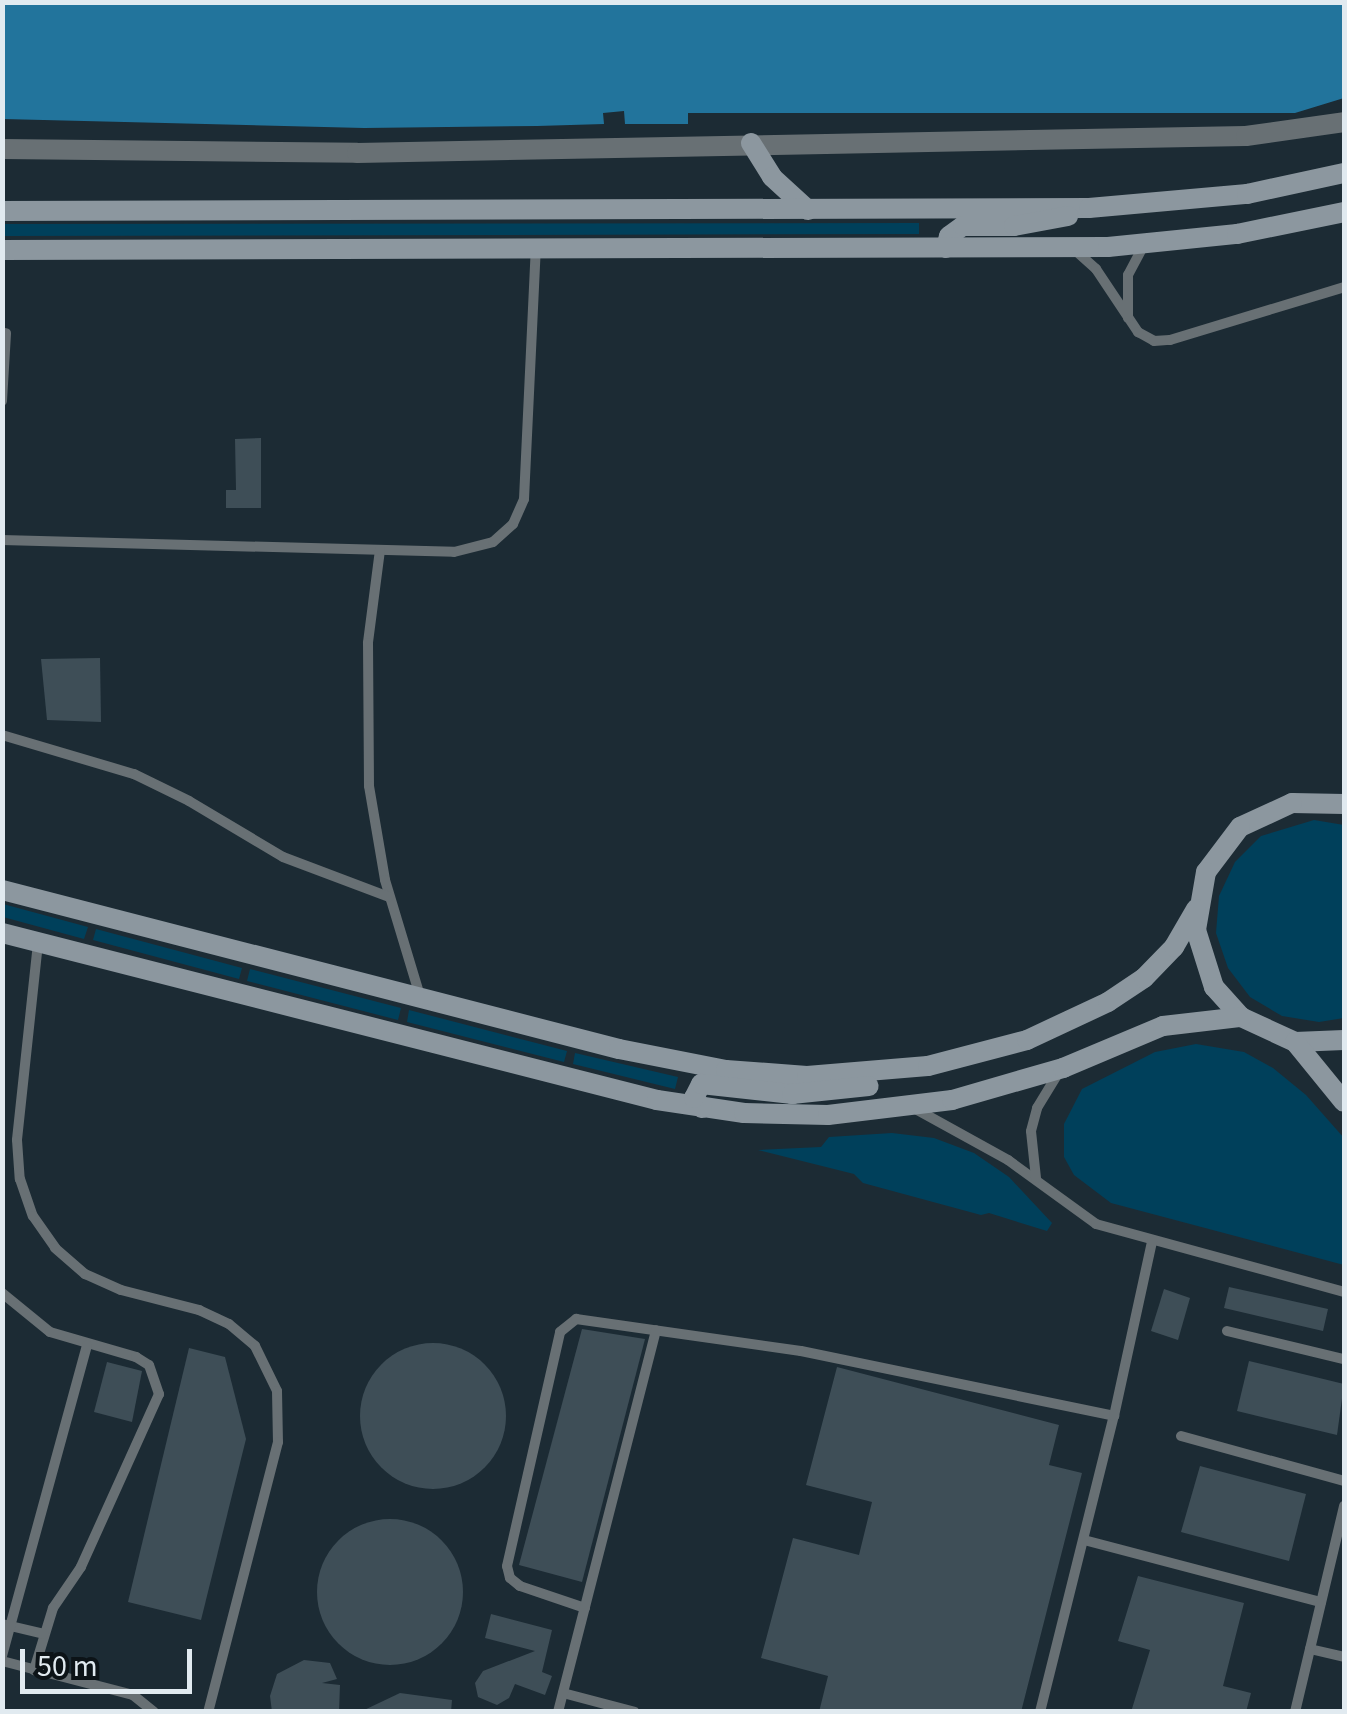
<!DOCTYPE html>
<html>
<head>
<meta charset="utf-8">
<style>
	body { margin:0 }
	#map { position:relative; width:1347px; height:1714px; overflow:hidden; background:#1c2b34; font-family:"Source Sans 3",sans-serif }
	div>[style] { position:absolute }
	.green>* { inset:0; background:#00405b }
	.water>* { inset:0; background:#22749c }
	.building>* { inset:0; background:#3e4e57 }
	.round { border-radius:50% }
	.lane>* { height:10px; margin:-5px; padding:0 5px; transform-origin:5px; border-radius:5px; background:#687074 }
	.street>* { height:20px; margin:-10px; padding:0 10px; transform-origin:10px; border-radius:10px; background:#687074 }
	.secondary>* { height:20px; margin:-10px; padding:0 10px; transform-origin:10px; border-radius:10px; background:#8c979f }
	span { translate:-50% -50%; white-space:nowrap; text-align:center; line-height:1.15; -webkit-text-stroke:10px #0c1317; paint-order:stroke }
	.frame { position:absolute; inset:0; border:5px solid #e1eaf0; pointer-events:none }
	.scale { position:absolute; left:20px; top:1649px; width:172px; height:45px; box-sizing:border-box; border:5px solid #e1eaf0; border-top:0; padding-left:12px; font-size:30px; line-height:35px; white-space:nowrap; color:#e1eaf0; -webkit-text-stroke:8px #0c1317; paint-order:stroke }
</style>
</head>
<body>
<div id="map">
	<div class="green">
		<div style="clip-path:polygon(919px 223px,919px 234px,2px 236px,3px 224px)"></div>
		<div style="clip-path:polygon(1314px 820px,1344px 825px,1344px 1018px,1319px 1022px,1282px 1016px,1250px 997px,1228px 968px,1216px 933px,1219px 896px,1235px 862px,1261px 836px)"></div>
		<div style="clip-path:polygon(3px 904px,88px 927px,84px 939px,3px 917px)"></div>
		<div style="clip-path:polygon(96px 929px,242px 968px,239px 979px,93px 940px)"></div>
		<div style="clip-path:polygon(250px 969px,401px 1008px,398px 1020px,247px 981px)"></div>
		<div style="clip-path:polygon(409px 1010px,567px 1051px,564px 1062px,407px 1022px)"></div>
		<div style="clip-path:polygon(1196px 1044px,1244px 1052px,1273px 1068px,1306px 1095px,1344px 1138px,1344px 1265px,1111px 1203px,1074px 1175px,1064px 1157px,1064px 1124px,1082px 1089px,1155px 1052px)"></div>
		<div style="clip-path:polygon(575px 1053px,678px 1077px,675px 1089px,573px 1064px)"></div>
		<div style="clip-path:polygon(892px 1133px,934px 1138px,974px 1153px,1009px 1177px,1052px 1223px,1047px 1231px,989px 1213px,981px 1215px,863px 1183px,854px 1174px,758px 1150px,821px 1147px,829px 1137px)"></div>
	</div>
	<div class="water">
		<div style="clip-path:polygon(2px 3px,1344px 3px,1344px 98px,1295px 113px,688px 113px,688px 124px,625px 124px,624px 111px,603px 113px,604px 124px,537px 126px,364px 128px,3px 119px)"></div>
	</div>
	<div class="building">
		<div style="clip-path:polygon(261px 438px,261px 508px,226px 508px,226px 490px,236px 490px,235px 439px)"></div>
		<div style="clip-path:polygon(100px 658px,101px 722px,47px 720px,41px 659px)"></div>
		<div style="clip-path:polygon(1229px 1287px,1328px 1309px,1323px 1331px,1224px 1308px)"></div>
		<div style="clip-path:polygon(1164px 1289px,1190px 1298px,1178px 1340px,1151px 1331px)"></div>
		<div style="clip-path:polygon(582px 1329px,645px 1339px,582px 1582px,519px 1565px)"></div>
		<div class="round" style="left:360px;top:1343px;width:146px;height:146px"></div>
		<div style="clip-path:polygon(189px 1348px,225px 1357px,246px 1439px,201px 1620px,128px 1602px)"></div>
		<div style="clip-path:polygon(1249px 1361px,1344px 1384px,1337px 1435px,1237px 1411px)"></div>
		<div style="clip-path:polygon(107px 1362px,142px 1371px,132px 1422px,94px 1412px)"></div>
		<div style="clip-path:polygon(837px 1367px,1059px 1425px,1049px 1465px,1082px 1473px,1021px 1712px,819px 1712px,828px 1676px,761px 1658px,793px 1538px,859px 1555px,872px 1502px,806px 1485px)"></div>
		<div style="clip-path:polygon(1200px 1466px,1306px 1494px,1289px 1561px,1181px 1532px)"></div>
		<div class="round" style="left:317px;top:1519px;width:146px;height:146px"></div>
		<div style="clip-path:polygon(1138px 1576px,1244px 1603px,1223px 1686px,1251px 1693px,1246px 1712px,1131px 1712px,1150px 1650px,1118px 1641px)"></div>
		<div style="clip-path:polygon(491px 1614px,552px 1630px,542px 1672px,552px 1676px,545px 1695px,515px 1684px,509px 1698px,497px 1705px,478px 1697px,475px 1683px,483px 1671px,535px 1651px,485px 1638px)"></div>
		<div style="clip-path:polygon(304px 1660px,330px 1663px,337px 1679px,322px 1683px,340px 1685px,339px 1712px,272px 1712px,270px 1696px,277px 1674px)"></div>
		<div style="clip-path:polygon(400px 1693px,452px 1700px,451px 1712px,360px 1712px)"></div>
	</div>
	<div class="lane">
		<div style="left:1076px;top:251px;width:27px;rotate:42deg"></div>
		<div style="left:1096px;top:269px;width:76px;rotate:56.3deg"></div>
		<div style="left:1138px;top:332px;width:18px;rotate:29deg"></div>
		<div style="left:1154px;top:341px;width:16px;rotate:-4deg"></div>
		<div style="left:1170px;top:340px;width:182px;rotate:-16.9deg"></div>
		<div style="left:1128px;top:318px;width:43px;rotate:-90deg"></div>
		<div style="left:1128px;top:275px;width:34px;rotate:-62deg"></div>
		<div style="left:2px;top:401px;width:68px;rotate:-86.6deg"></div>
		<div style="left:2px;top:540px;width:452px;rotate:1.5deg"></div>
		<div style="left:454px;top:552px;width:40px;rotate:-14.4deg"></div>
		<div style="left:493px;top:542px;width:27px;rotate:-42deg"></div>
		<div style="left:513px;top:524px;width:27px;rotate:-66deg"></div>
		<div style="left:524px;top:499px;width:250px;rotate:-87.3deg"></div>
		<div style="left:380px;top:550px;width:94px;rotate:97.4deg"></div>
		<div style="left:368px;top:643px;width:143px;rotate:89.6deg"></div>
		<div style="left:369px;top:786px;width:95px;rotate:80.3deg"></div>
		<div style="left:385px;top:880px;width:121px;rotate:73.2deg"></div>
		<div style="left:2px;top:735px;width:138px;rotate:16.5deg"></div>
		<div style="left:134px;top:774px;width:61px;rotate:26.1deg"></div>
		<div style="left:189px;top:801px;width:109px;rotate:30.8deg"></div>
		<div style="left:283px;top:857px;width:113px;rotate:20.7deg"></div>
		<div style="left:38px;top:943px;width:198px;rotate:96.1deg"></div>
		<div style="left:17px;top:1140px;width:39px;rotate:86deg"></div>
		<div style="left:20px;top:1179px;width:39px;rotate:71deg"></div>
		<div style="left:33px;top:1216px;width:39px;rotate:55deg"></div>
		<div style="left:55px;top:1248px;width:40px;rotate:41deg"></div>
		<div style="left:85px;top:1274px;width:39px;rotate:24deg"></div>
		<div style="left:121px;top:1290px;width:81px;rotate:14.4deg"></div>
		<div style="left:199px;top:1310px;width:33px;rotate:25deg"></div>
		<div style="left:229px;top:1324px;width:34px;rotate:40deg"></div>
		<div style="left:255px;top:1346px;width:50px;rotate:63.9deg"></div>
		<div style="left:277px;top:1391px;width:51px;rotate:88.9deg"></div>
		<div style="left:278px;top:1442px;width:279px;rotate:104.5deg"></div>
		<div style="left:912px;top:1107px;width:110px;rotate:28.9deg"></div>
		<div style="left:1008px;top:1160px;width:109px;rotate:36deg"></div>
		<div style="left:1096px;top:1224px;width:257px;rotate:15.3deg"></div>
		<div style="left:1036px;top:1178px;width:47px;rotate:-96.1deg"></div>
		<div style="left:1031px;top:1131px;width:24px;rotate:-75deg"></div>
		<div style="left:1037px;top:1108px;width:42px;rotate:-58.6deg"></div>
		<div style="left:2px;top:1293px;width:62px;rotate:39.1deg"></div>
		<div style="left:50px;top:1332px;width:90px;rotate:16.2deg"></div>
		<div style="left:136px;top:1357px;width:15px;rotate:32deg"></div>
		<div style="left:149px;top:1365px;width:31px;rotate:71deg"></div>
		<div style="left:159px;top:1394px;width:190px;rotate:114.3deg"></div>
		<div style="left:81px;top:1567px;width:50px;rotate:124.3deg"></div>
		<div style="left:53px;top:1608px;width:65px;rotate:107deg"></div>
		<div style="left:1227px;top:1331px;width:120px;rotate:13.5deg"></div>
		<div style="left:1181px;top:1436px;width:169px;rotate:15.4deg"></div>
		<div style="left:1084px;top:1540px;width:245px;rotate:14.7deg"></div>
		<div style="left:585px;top:1608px;width:69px;rotate:-161.3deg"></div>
		<div style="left:520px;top:1586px;width:13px;rotate:-141deg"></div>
		<div style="left:510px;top:1578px;width:12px;rotate:-104deg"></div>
		<div style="left:507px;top:1566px;width:240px;rotate:-77.2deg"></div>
		<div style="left:560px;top:1332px;width:21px;rotate:-39deg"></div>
		<div style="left:576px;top:1319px;width:227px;rotate:8.1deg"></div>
		<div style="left:801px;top:1351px;width:320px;rotate:11.7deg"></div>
		<div style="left:2px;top:1624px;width:43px;rotate:13.4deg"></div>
		<div style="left:1310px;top:1649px;width:35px;rotate:13deg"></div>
		<div style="left:2px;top:1656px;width:322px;rotate:-74.7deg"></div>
		<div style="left:2px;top:1661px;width:135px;rotate:14.5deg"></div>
		<div style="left:133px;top:1695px;width:27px;rotate:39deg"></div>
		<div style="left:563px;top:1693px;width:74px;rotate:14.8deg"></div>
		<div style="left:558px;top:1712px;width:394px;rotate:-75.6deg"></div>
		<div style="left:1040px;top:1712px;width:305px;rotate:-76deg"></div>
		<div style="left:1114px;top:1416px;width:179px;rotate:-77.7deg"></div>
		<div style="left:1295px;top:1712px;width:212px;rotate:-76.6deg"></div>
	</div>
	<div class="street">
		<div style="left:2px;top:149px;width:355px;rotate:0.6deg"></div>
		<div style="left:357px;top:153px;width:889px;rotate:-1.1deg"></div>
		<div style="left:1246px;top:136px;width:99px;rotate:-8.1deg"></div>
	</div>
	<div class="secondary">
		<div style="left:751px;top:143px;width:40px;rotate:58deg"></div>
		<div style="left:772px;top:177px;width:49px;rotate:42.5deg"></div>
		<div style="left:2px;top:211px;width:1087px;rotate:-0.16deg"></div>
		<div style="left:1089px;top:208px;width:159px;rotate:-5.1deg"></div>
		<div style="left:1247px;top:194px;width:99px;rotate:-12.2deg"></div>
		<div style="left:946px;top:248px;width:12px;rotate:-76deg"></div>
		<div style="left:949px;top:236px;width:17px;rotate:-36deg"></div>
		<div style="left:963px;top:226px;width:51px"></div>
		<div style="left:1014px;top:226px;width:55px;rotate:-10.5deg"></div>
		<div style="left:2px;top:250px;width:1106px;rotate:-0.16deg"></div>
		<div style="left:1108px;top:247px;width:130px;rotate:-5.8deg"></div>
		<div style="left:1237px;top:234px;width:109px;rotate:-11.6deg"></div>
		<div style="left:1344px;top:804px;width:52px;rotate:-178.9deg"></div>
		<div style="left:1292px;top:803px;width:57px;rotate:155.2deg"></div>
		<div style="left:1240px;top:827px;width:56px;rotate:127.1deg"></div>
		<div style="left:1206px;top:872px;width:59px;rotate:99.8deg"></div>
		<div style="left:1196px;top:930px;width:60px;rotate:72.5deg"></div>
		<div style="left:1214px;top:987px;width:40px;rotate:48deg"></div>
		<div style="left:1241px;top:1017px;width:60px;rotate:24.8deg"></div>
		<div style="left:1295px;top:1042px;width:49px;rotate:-2.3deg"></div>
		<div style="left:2px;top:890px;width:637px;rotate:14.45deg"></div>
		<div style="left:619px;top:1049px;width:109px;rotate:11.1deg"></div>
		<div style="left:726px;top:1070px;width:81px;rotate:4.2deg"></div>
		<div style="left:807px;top:1076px;width:121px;rotate:-4.7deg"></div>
		<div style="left:928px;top:1066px;width:102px;rotate:-14.7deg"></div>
		<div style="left:1027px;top:1040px;width:89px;rotate:-25.1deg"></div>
		<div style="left:1108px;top:1002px;width:43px;rotate:-33.7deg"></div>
		<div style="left:1144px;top:978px;width:43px;rotate:-45.9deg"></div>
		<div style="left:1174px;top:947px;width:44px;rotate:-59.9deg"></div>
		<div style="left:2px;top:933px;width:676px;rotate:14.3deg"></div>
		<div style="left:657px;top:1100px;width:88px;rotate:8.5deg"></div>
		<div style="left:744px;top:1113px;width:84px;rotate:1.4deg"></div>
		<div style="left:828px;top:1115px;width:125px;rotate:-6.9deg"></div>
		<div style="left:952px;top:1100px;width:116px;rotate:-16.1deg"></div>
		<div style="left:1063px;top:1068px;width:108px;rotate:-22.8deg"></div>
		<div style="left:1163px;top:1026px;width:79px;rotate:-6.6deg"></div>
		<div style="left:1295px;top:1042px;width:77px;rotate:50.8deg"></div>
		<div style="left:702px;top:1108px;width:13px;rotate:-129deg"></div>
		<div style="left:694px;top:1098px;width:16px;rotate:-63deg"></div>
		<div style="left:701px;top:1084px;width:92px;rotate:6.3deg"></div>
		<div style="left:792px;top:1094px;width:77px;rotate:-5.9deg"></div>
	</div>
	<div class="frame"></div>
	<div class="scale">50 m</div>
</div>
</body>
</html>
